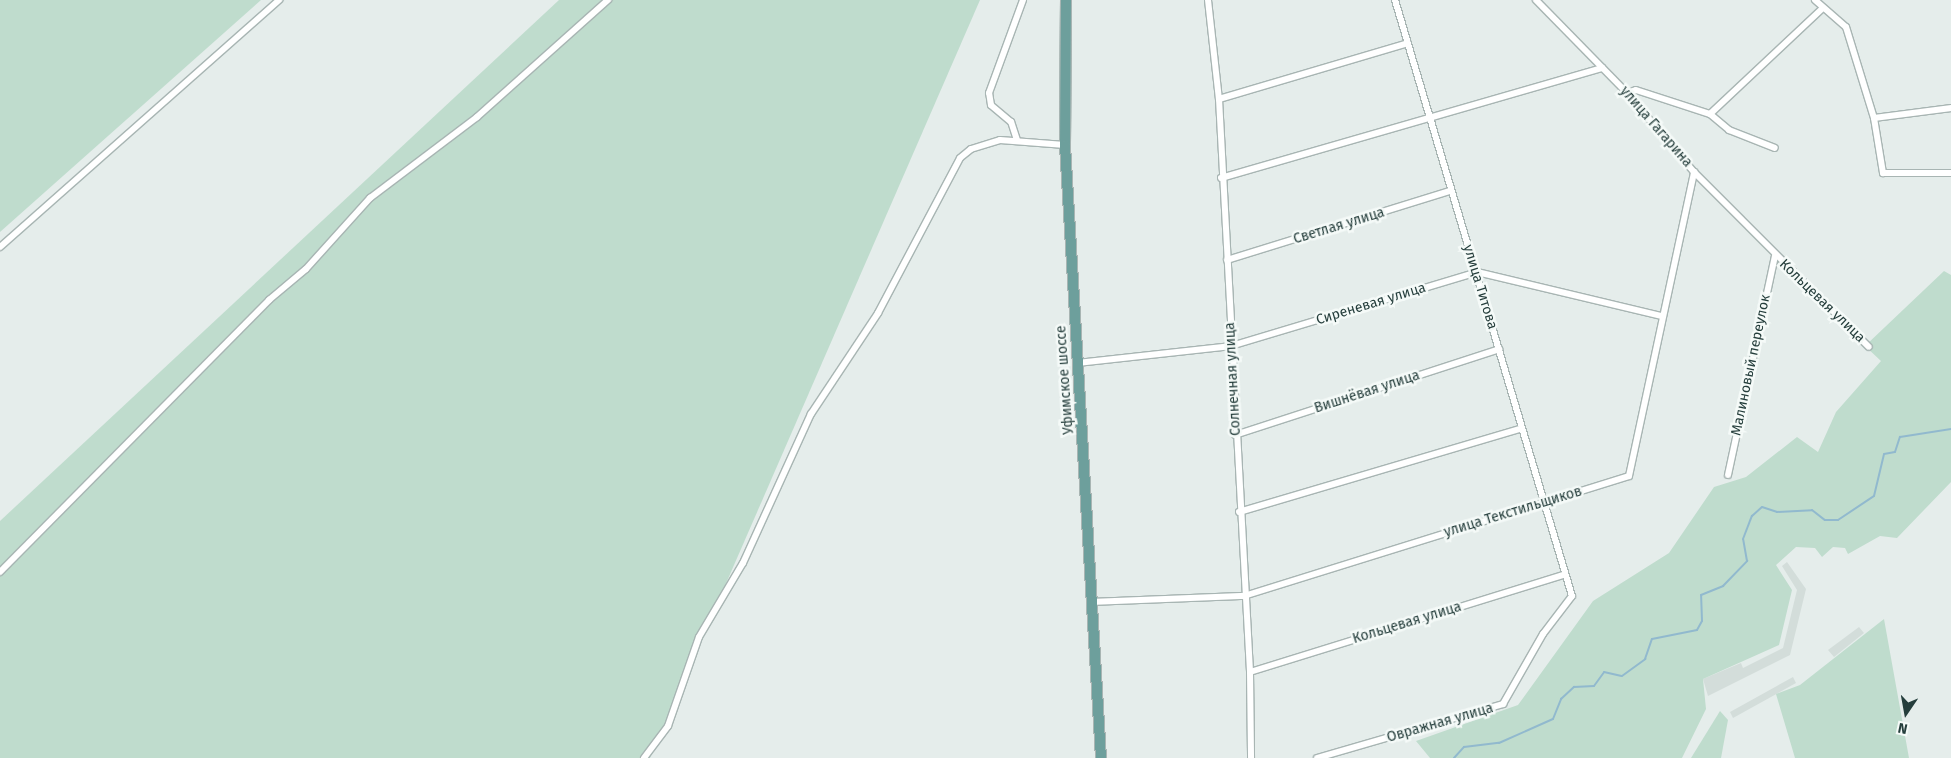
<!DOCTYPE html>
<html>
<head>
<meta charset="utf-8">
<style>
	body { margin:0 }
	#map { position:relative; width:1951px; height:758px; overflow:hidden; background:#e5edeb; font-family:"Fira Sans",sans-serif }
	div>[style] { position:absolute }
	.built>* { inset:0; background:#d3ddda }
	.green>* { inset:0; background:#bfdccd }
	.stream>* { height:2px; margin:-1px; padding:0 1px; transform-origin:1px; border-radius:1px; background:#91b9ce }
	.roads { filter:drop-shadow(1px 0 #a8b5b3) drop-shadow(-1px 0 #a8b5b3) drop-shadow(0 1px #a8b5b3) drop-shadow(0 -1px #a8b5b3) }
	.minor>* { height:6px; margin:-3px; padding:0 3px; transform-origin:3px; border-radius:3px; background:#fff }
	.primary>* { height:10px; margin:-5px; padding:0 5px; transform-origin:5px; border-radius:5px; background:#6d9f9c }
	span { translate:-50% -50%; white-space:nowrap; text-align:center; line-height:1.15; -webkit-text-stroke:5px #f5faf8; paint-order:stroke }
	.street-label { font-size:14px; color:#253e3c }
	.north { position:absolute; left:1881px; top:688px; width:50px; height:50px; -webkit-text-stroke:4px #f5faf8; paint-order:stroke; rotate:192deg; font-size:14px; font-weight:700; line-height:20px; text-align:center; color:#253e3c }
	.north::after { content:''; display:block; margin:auto; width:18px; height:22px; background:#253e3c; clip-path:polygon(50% 0,100% 100%,50% 72%,0 100%) }
</style>
</head>
<body>
<div id="map">
	<div class="built">
		<div style="clip-path:polygon(1787px 562px,1806px 589px,1790px 655px,1708px 696px,1703px 679px,1741px 663px,1743px 668px,1783px 648px,1797px 590px,1782px 566px)"></div>
		<div style="clip-path:polygon(1859px 627px,1864px 633px,1834px 657px,1828px 650px)"></div>
		<div style="clip-path:polygon(1793px 677px,1796px 683px,1733px 718px,1730px 712px)"></div>
	</div>
	<div class="green">
		<div style="clip-path:polygon(0 0,261px 0,0 232px)"></div>
		<div style="clip-path:polygon(559px 0,980px 0,650px 758px,0 758px,0 521px)"></div>
		<div style="clip-path:polygon(1944px 271px,1951px 275px,1951px 482px,1897px 538px,1880px 536px,1848px 554px,1845px 548px,1833px 547px,1822px 557px,1815px 548px,1796px 547px,1776px 565px,1792px 590px,1779px 645px,1703px 679px,1706px 709px,1682px 758px,1430px 758px,1416px 741px,1518px 705px,1593px 601px,1669px 553px,1714px 487px,1746px 477px,1797px 437px,1818px 452px,1836px 412px,1881px 361px,1865px 346px)"></div>
		<div style="clip-path:polygon(1884px 619px,1909px 758px,1795px 758px,1776px 694px,1800px 685px)"></div>
		<div style="clip-path:polygon(1720px 711px,1728px 720px,1721px 758px,1691px 758px)"></div>
	</div>
	<div class="stream">
		<div style="left:1454px;top:758px;width:15px;rotate:-48deg"></div>
		<div style="left:1464px;top:747px;width:35px;rotate:-7deg"></div>
		<div style="left:1499px;top:743px;width:59px;rotate:-24deg"></div>
		<div style="left:1553px;top:719px;width:22px;rotate:-68deg"></div>
		<div style="left:1561px;top:699px;width:18px;rotate:-43deg"></div>
		<div style="left:1574px;top:687px;width:20px;rotate:-3deg"></div>
		<div style="left:1594px;top:686px;width:17px;rotate:-54deg"></div>
		<div style="left:1604px;top:672px;width:18px;rotate:13deg"></div>
		<div style="left:1622px;top:676px;width:29px;rotate:-36deg"></div>
		<div style="left:1645px;top:659px;width:21px;rotate:-71deg"></div>
		<div style="left:1652px;top:639px;width:46px;rotate:-11.3deg"></div>
		<div style="left:1697px;top:630px;width:10px;rotate:-61deg"></div>
		<div style="left:1702px;top:621px;width:26px;rotate:-92deg"></div>
		<div style="left:1701px;top:595px;width:24px;rotate:-22deg"></div>
		<div style="left:1723px;top:586px;width:35px;rotate:-46deg"></div>
		<div style="left:1747px;top:561px;width:22px;rotate:-100deg"></div>
		<div style="left:1743px;top:539px;width:25px;rotate:-69deg"></div>
		<div style="left:1752px;top:516px;width:13px;rotate:-42deg"></div>
		<div style="left:1762px;top:507px;width:16px;rotate:18deg"></div>
		<div style="left:1777px;top:512px;width:35px;rotate:-3deg"></div>
		<div style="left:1812px;top:510px;width:16px;rotate:38deg"></div>
		<div style="left:1825px;top:520px;width:13px"></div>
		<div style="left:1838px;top:520px;width:43px;rotate:-33.7deg"></div>
		<div style="left:1874px;top:496px;width:43px;rotate:-76.6deg"></div>
		<div style="left:1884px;top:454px;width:11px;rotate:-10deg"></div>
		<div style="left:1895px;top:452px;width:16px;rotate:-72deg"></div>
		<div style="left:1900px;top:437px;width:52px;rotate:-8.9deg"></div>
	</div>
	<div class="roads">
		<div class="minor">
			<div style="left:1208px;top:0;width:100px;rotate:83.7deg"></div>
			<div style="left:1219px;top:99px;width:574px;rotate:86.9deg"></div>
			<div style="left:1250px;top:672px;width:86px;rotate:89.3deg"></div>
			<div style="left:1536px;top:0;width:130px;rotate:45.6deg"></div>
			<div style="left:1627px;top:93px;width:104px;rotate:49.7deg"></div>
			<div style="left:1694px;top:172px;width:247px;rotate:45deg"></div>
			<div style="left:1815px;top:0;width:41px;rotate:41.1deg"></div>
			<div style="left:1846px;top:27px;width:95px;rotate:72.9deg"></div>
			<div style="left:1874px;top:118px;width:56px;rotate:80.7deg"></div>
			<div style="left:1883px;top:173px;width:68px"></div>
			<div style="left:1627px;top:93px;width:9px;rotate:-18deg"></div>
			<div style="left:1636px;top:90px;width:78px;rotate:18deg"></div>
			<div style="left:1710px;top:114px;width:155px;rotate:-43.2deg"></div>
			<div style="left:1219px;top:99px;width:197px;rotate:-16.5deg"></div>
			<div style="left:1710px;top:114px;width:25px;rotate:40deg"></div>
			<div style="left:1729px;top:130px;width:49px;rotate:21.4deg"></div>
			<div style="left:1874px;top:118px;width:78px;rotate:-7.4deg"></div>
			<div style="left:1017px;top:140px;width:19px;rotate:-108deg"></div>
			<div style="left:1011px;top:122px;width:26px;rotate:-140deg"></div>
			<div style="left:991px;top:105px;width:12px;rotate:-99deg"></div>
			<div style="left:989px;top:93px;width:99px;rotate:-69.9deg"></div>
			<div style="left:1221px;top:178px;width:397px;rotate:-16.1deg"></div>
			<div style="left:0;top:247px;width:373px;rotate:-41.5deg"></div>
			<div style="left:1227px;top:260px;width:233px;rotate:-17.2deg"></div>
			<div style="left:1078px;top:363px;width:154px;rotate:-6.3deg"></div>
			<div style="left:1231px;top:346px;width:257px;rotate:-16.7deg"></div>
			<div style="left:1477px;top:272px;width:189px;rotate:13.4deg"></div>
			<div style="left:1235px;top:435px;width:278px;rotate:-18deg"></div>
			<div style="left:1728px;top:475px;width:225px;rotate:-77.9deg"></div>
			<div style="left:1239px;top:512px;width:293px;rotate:-16.5deg"></div>
			<div style="left:0;top:572px;width:383px;rotate:-45.3deg"></div>
			<div style="left:269px;top:300px;width:48px;rotate:-40deg"></div>
			<div style="left:306px;top:269px;width:96px;rotate:-48deg"></div>
			<div style="left:370px;top:198px;width:134px;rotate:-37.1deg"></div>
			<div style="left:477px;top:117px;width:176px;rotate:-41.8deg"></div>
			<div style="left:1093px;top:602px;width:151px;rotate:-2.3deg"></div>
			<div style="left:1244px;top:596px;width:403px;rotate:-17.3deg"></div>
			<div style="left:1629px;top:476px;width:311px;rotate:-77.9deg"></div>
			<div style="left:1250px;top:672px;width:329px;rotate:-17.2deg"></div>
			<div style="left:644px;top:758px;width:40px;rotate:-53deg"></div>
			<div style="left:668px;top:726px;width:94px;rotate:-70.8deg"></div>
			<div style="left:699px;top:637px;width:86px;rotate:-59.3deg"></div>
			<div style="left:743px;top:563px;width:164px;rotate:-65.5deg"></div>
			<div style="left:811px;top:414px;width:121px;rotate:-56.4deg"></div>
			<div style="left:878px;top:313px;width:175px;rotate:-62.1deg"></div>
			<div style="left:960px;top:158px;width:14px;rotate:-39deg"></div>
			<div style="left:971px;top:149px;width:30px;rotate:-17deg"></div>
			<div style="left:1000px;top:140px;width:65px;rotate:4.4deg"></div>
			<div style="left:1317px;top:758px;width:194px;rotate:-16.2deg"></div>
			<div style="left:1503px;top:704px;width:81px;rotate:-60.3deg"></div>
			<div style="left:1543px;top:634px;width:48px;rotate:-52.7deg"></div>
			<div style="left:1572px;top:596px;width:622px;rotate:-106.54deg"></div>
		</div>
		<div class="primary">
			<div style="left:1066px;top:0;width:145px;rotate:90.4deg"></div>
			<div style="left:1065px;top:145px;width:614px;rotate:86.64deg"></div>
		</div>
	</div>
	<div class="street-label">
		<span style="left:1656px;top:127px;rotate:49deg">улица Гагарина</span>
		<span style="left:1339px;top:226px;rotate:-17deg">Светлая улица</span>
		<span style="left:1480px;top:287px;rotate:73deg">улица Титова</span>
		<span style="left:1822px;top:301px;rotate:44deg">Кольцевая улица</span>
		<span style="left:1371px;top:304px;rotate:-17deg">Сиреневая улица</span>
		<span style="left:1751px;top:365px;rotate:-78deg">Малиновый переулок</span>
		<span style="left:1233px;top:379px;rotate:-93deg">Солнечная улица</span>
		<span style="left:1065px;top:380px;rotate:-94deg">Уфимское шоссе</span>
		<span style="left:1367px;top:392px;rotate:-18deg">Вишнёвая улица</span>
		<span style="left:1513px;top:512px;rotate:-17deg">улица Текстильщиков</span>
		<span style="left:1407px;top:623px;rotate:-17deg">Кольцевая улица</span>
		<span style="left:1440px;top:723px;rotate:-16deg">Овражная улица</span>
	</div>
	<div class="north">N</div>
</div>
</body>
</html>
